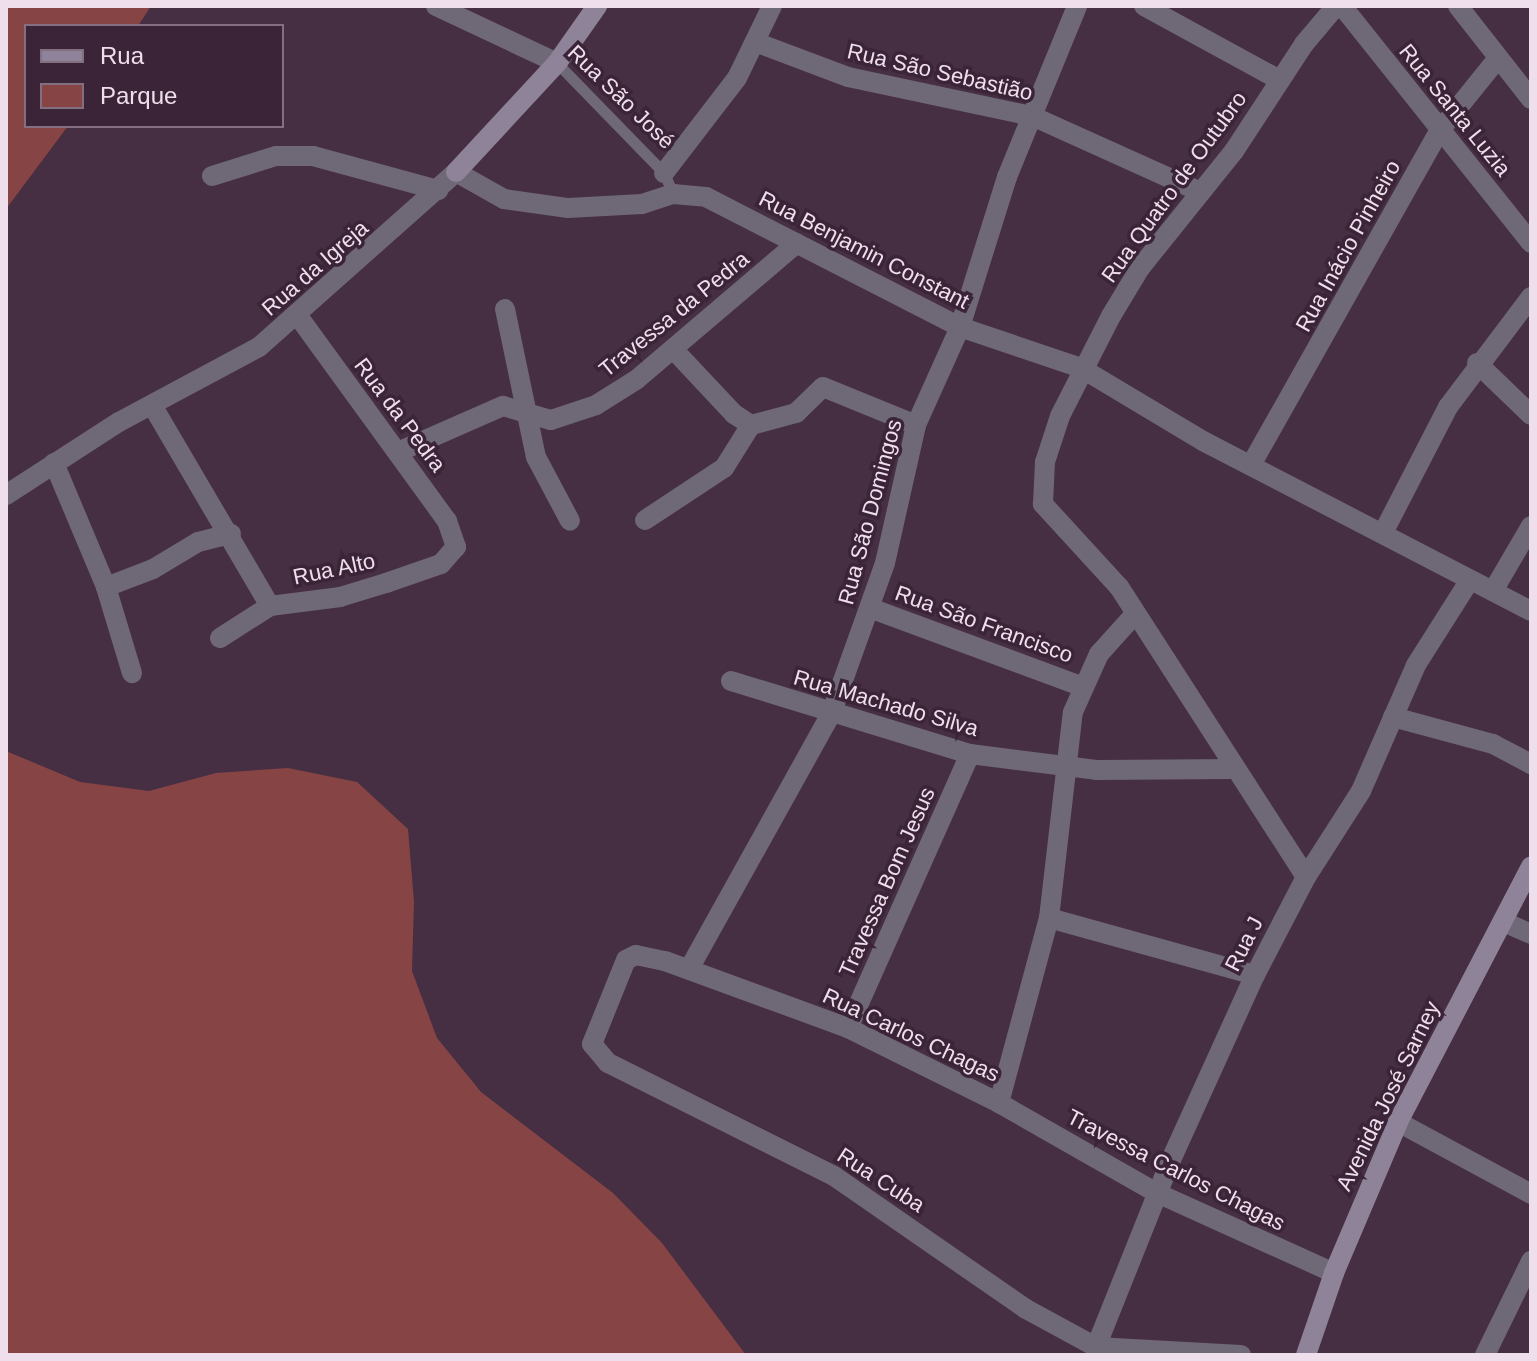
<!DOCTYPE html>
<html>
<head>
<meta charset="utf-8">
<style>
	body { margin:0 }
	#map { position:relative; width:1537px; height:1361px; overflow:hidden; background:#462e43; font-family:Helvetica,sans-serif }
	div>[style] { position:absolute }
	.green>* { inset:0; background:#874445 }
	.lane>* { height:11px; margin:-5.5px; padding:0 5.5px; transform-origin:5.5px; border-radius:5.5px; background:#6f6876 }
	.street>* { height:20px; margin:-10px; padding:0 10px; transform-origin:10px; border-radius:10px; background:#6f6876 }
	.secondary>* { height:20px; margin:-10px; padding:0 10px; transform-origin:10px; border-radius:10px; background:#8e8398 }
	span { translate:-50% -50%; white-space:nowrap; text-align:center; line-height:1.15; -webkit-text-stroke:7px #3b2438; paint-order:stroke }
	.street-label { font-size:22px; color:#efdfec }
	.frame { position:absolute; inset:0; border:8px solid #efdfec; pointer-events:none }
	.legend { position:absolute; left:24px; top:24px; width:260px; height:104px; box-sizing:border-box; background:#3b2438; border:2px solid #836f80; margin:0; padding:10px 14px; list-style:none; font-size:24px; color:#efdfec }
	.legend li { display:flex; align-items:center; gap:16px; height:40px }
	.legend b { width:40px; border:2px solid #836f80 }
</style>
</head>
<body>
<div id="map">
	<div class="green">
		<div style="clip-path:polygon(6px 6px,151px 6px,138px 26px,26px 26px,26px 126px,68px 126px,6px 209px)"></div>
		<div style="clip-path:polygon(6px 751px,80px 782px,149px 791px,216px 773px,288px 768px,357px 782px,408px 829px,414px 902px,412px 971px,437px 1038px,481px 1092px,613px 1193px,662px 1243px,746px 1355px,6px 1355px)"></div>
	</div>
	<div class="lane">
		<div style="left:557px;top:63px;width:153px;rotate:45.8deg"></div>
		<div style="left:664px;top:173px;width:23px;rotate:67deg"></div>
	</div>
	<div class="street">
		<div style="left:436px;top:6px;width:134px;rotate:25.2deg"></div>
		<div style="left:1144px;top:6px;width:155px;rotate:28.6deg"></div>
		<div style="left:1342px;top:6px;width:303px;rotate:51.4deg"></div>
		<div style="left:1458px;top:6px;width:118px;rotate:51.9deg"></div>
		<div style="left:755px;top:42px;width:99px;rotate:20.6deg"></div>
		<div style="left:848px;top:77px;width:188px;rotate:12deg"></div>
		<div style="left:1032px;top:116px;width:184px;rotate:24.3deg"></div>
		<div style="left:664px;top:173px;width:120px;rotate:-52.5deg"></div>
		<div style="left:737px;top:78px;width:80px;rotate:-64.1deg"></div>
		<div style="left:212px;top:176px;width:67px;rotate:-17.4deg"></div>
		<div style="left:276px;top:156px;width:37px"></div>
		<div style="left:313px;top:156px;width:130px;rotate:15.2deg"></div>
		<div style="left:505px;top:309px;width:151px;rotate:78.2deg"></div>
		<div style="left:536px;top:457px;width:72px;rotate:62deg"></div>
		<div style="left:673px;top:349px;width:89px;rotate:46.8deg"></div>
		<div style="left:734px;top:414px;width:20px;rotate:33deg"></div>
		<div style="left:1477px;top:363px;width:75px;rotate:43.9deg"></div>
		<div style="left:152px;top:405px;width:233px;rotate:59.6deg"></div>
		<div style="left:751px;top:425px;width:47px;rotate:-14.9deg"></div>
		<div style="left:796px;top:413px;width:37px;rotate:-44deg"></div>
		<div style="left:823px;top:387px;width:100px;rotate:22.2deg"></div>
		<div style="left:398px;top:452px;width:115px;rotate:-23.7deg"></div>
		<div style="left:503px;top:406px;width:50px;rotate:16.3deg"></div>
		<div style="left:551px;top:420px;width:47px;rotate:-18.4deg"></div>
		<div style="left:596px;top:405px;width:47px;rotate:-32deg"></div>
		<div style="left:636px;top:380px;width:211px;rotate:-40.4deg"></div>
		<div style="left:54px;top:463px;width:134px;rotate:67.2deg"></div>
		<div style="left:106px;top:587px;width:90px;rotate:73.2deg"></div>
		<div style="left:1251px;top:465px;width:385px;rotate:-60.6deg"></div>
		<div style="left:1440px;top:130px;width:92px;rotate:-51.1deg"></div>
		<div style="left:6px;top:495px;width:135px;rotate:-32.9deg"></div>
		<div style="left:119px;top:422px;width:159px;rotate:-28.2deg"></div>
		<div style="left:259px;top:347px;width:264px;rotate:-41.6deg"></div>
		<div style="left:456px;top:172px;width:55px;rotate:29.4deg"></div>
		<div style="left:504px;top:199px;width:65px;rotate:8deg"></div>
		<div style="left:568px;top:208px;width:74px;rotate:-3.1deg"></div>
		<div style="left:642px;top:204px;width:33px;rotate:-18deg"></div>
		<div style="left:673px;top:194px;width:33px;rotate:5deg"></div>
		<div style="left:706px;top:197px;width:285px;rotate:27.1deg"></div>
		<div style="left:960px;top:327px;width:128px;rotate:18.7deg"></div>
		<div style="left:1081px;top:368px;width:142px;rotate:30.9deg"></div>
		<div style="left:1203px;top:441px;width:369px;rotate:27.4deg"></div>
		<div style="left:645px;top:520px;width:95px;rotate:-33.4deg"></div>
		<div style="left:724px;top:468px;width:51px;rotate:-57.9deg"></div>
		<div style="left:1384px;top:531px;width:140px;rotate:-62.7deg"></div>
		<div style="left:1448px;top:407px;width:138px;rotate:-53deg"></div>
		<div style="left:106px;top:587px;width:50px;rotate:-21deg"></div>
		<div style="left:153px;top:569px;width:52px;rotate:-31deg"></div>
		<div style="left:198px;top:542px;width:34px;rotate:-14deg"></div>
		<div style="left:1493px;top:591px;width:75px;rotate:-59.7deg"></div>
		<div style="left:870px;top:608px;width:225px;rotate:20.3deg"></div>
		<div style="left:220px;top:638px;width:59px;rotate:-32.6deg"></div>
		<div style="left:270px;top:606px;width:71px;rotate:-7.3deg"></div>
		<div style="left:340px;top:597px;width:48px;rotate:-16.9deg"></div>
		<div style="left:386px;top:583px;width:58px;rotate:-19.1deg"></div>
		<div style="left:441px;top:564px;width:23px;rotate:-49deg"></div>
		<div style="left:456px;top:547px;width:28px;rotate:-109deg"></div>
		<div style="left:447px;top:521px;width:253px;rotate:-126deg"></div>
		<div style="left:731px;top:681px;width:250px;rotate:17deg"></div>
		<div style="left:970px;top:754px;width:127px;rotate:7.2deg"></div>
		<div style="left:1096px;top:770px;width:140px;rotate:-0.4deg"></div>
		<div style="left:1393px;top:717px;width:104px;rotate:15.1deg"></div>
		<div style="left:1493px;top:744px;width:43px;rotate:27.8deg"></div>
		<div style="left:1306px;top:877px;width:345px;rotate:-122.8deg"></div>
		<div style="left:1119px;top:587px;width:113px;rotate:-132.5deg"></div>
		<div style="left:1043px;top:504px;width:42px;rotate:-87.3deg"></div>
		<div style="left:1045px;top:462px;width:48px;rotate:-71.9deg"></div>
		<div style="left:1060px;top:416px;width:112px;rotate:-63deg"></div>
		<div style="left:1111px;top:316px;width:56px;rotate:-58.9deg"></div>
		<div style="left:1140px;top:268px;width:150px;rotate:-51.2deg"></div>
		<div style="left:1234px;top:151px;width:128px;rotate:-56.8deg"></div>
		<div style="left:1304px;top:44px;width:50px;rotate:-49.9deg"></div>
		<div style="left:1049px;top:918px;width:214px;rotate:15.5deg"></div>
		<div style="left:1504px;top:922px;width:30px;rotate:24deg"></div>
		<div style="left:689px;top:969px;width:292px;rotate:-60.9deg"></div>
		<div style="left:831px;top:714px;width:160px;rotate:-70.3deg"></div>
		<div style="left:885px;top:563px;width:141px;rotate:-77.3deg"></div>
		<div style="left:916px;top:425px;width:107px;rotate:-65.8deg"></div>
		<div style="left:960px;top:327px;width:157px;rotate:-72.6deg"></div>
		<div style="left:1007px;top:177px;width:185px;rotate:-67.7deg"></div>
		<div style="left:848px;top:1028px;width:300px;rotate:-66deg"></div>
		<div style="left:999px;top:1103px;width:192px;rotate:-74.9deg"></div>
		<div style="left:1049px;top:918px;width:207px;rotate:-83.4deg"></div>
		<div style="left:1073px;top:712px;width:64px;rotate:-65.9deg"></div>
		<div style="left:1099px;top:654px;width:54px;rotate:-48deg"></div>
		<div style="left:1398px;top:1122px;width:151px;rotate:28.4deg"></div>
		<div style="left:1096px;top:1347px;width:199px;rotate:-68.2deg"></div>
		<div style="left:1170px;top:1162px;width:205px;rotate:-65.6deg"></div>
		<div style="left:1255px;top:975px;width:110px;rotate:-62.5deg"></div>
		<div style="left:1306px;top:877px;width:102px;rotate:-57.4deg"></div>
		<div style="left:1361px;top:791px;width:137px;rotate:-66.4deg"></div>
		<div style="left:1416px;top:665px;width:101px;rotate:-57.6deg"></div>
		<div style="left:1241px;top:1355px;width:145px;rotate:-176.8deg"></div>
		<div style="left:1096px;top:1347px;width:80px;rotate:-151.5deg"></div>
		<div style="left:1026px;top:1309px;width:234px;rotate:-145.3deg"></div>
		<div style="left:834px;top:1176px;width:253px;rotate:-153.4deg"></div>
		<div style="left:608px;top:1063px;width:25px;rotate:-130deg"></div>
		<div style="left:592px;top:1044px;width:91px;rotate:-68deg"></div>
		<div style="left:626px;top:960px;width:11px;rotate:-27deg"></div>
		<div style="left:636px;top:955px;width:30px;rotate:12deg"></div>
		<div style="left:665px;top:961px;width:195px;rotate:20.1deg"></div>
		<div style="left:848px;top:1028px;width:169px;rotate:26.4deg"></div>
		<div style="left:999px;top:1103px;width:182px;rotate:29.7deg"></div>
		<div style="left:1157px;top:1193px;width:194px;rotate:24.3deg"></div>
		<div style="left:1485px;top:1355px;width:105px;rotate:-63.9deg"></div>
	</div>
	<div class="secondary">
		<div style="left:456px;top:172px;width:149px;rotate:-47.2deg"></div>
		<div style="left:557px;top:63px;width:70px;rotate:-54.9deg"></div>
		<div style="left:1306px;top:1355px;width:87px;rotate:-71.1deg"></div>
		<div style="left:1334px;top:1273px;width:164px;rotate:-67deg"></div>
		<div style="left:1398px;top:1122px;width:288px;rotate:-62.5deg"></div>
	</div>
	<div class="street-label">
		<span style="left:940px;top:72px;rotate:13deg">Rua São Sebastião</span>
		<span style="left:621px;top:97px;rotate:44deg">Rua São José</span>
		<span style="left:1455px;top:110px;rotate:51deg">Rua Santa Luzia</span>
		<span style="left:1174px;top:187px;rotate:-54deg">Rua Quatro de Outubro</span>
		<span style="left:1348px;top:246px;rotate:-61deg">Rua Inácio Pinheiro</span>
		<span style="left:864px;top:250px;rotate:27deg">Rua Benjamin Constant</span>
		<span style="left:315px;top:268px;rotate:-41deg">Rua da Igreja</span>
		<span style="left:674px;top:314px;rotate:-39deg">Travessa da Pedra</span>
		<span style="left:400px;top:415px;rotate:53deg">Rua da Pedra</span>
		<span style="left:870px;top:512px;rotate:-75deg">Rua São Domingos</span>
		<span style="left:334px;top:569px;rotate:-12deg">Rua Alto</span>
		<span style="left:984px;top:624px;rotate:20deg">Rua São Francisco</span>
		<span style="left:886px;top:703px;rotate:16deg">Rua Machado Silva</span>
		<span style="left:887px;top:882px;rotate:-66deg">Travessa Bom Jesus</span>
		<span style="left:1244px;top:944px;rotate:-63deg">Rua J</span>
		<span style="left:911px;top:1035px;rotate:25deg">Rua Carlos Chagas</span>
		<span style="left:1388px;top:1096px;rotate:-64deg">Avenida José Sarney</span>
		<span style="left:1176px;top:1170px;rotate:27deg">Travessa Carlos Chagas</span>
		<span style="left:881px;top:1180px;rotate:33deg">Rua Cuba</span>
	</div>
	<div class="frame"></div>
	<ul class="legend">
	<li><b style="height:10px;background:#8e8398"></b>Rua</li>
	<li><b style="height:22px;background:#874445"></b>Parque</li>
	</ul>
</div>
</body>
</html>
